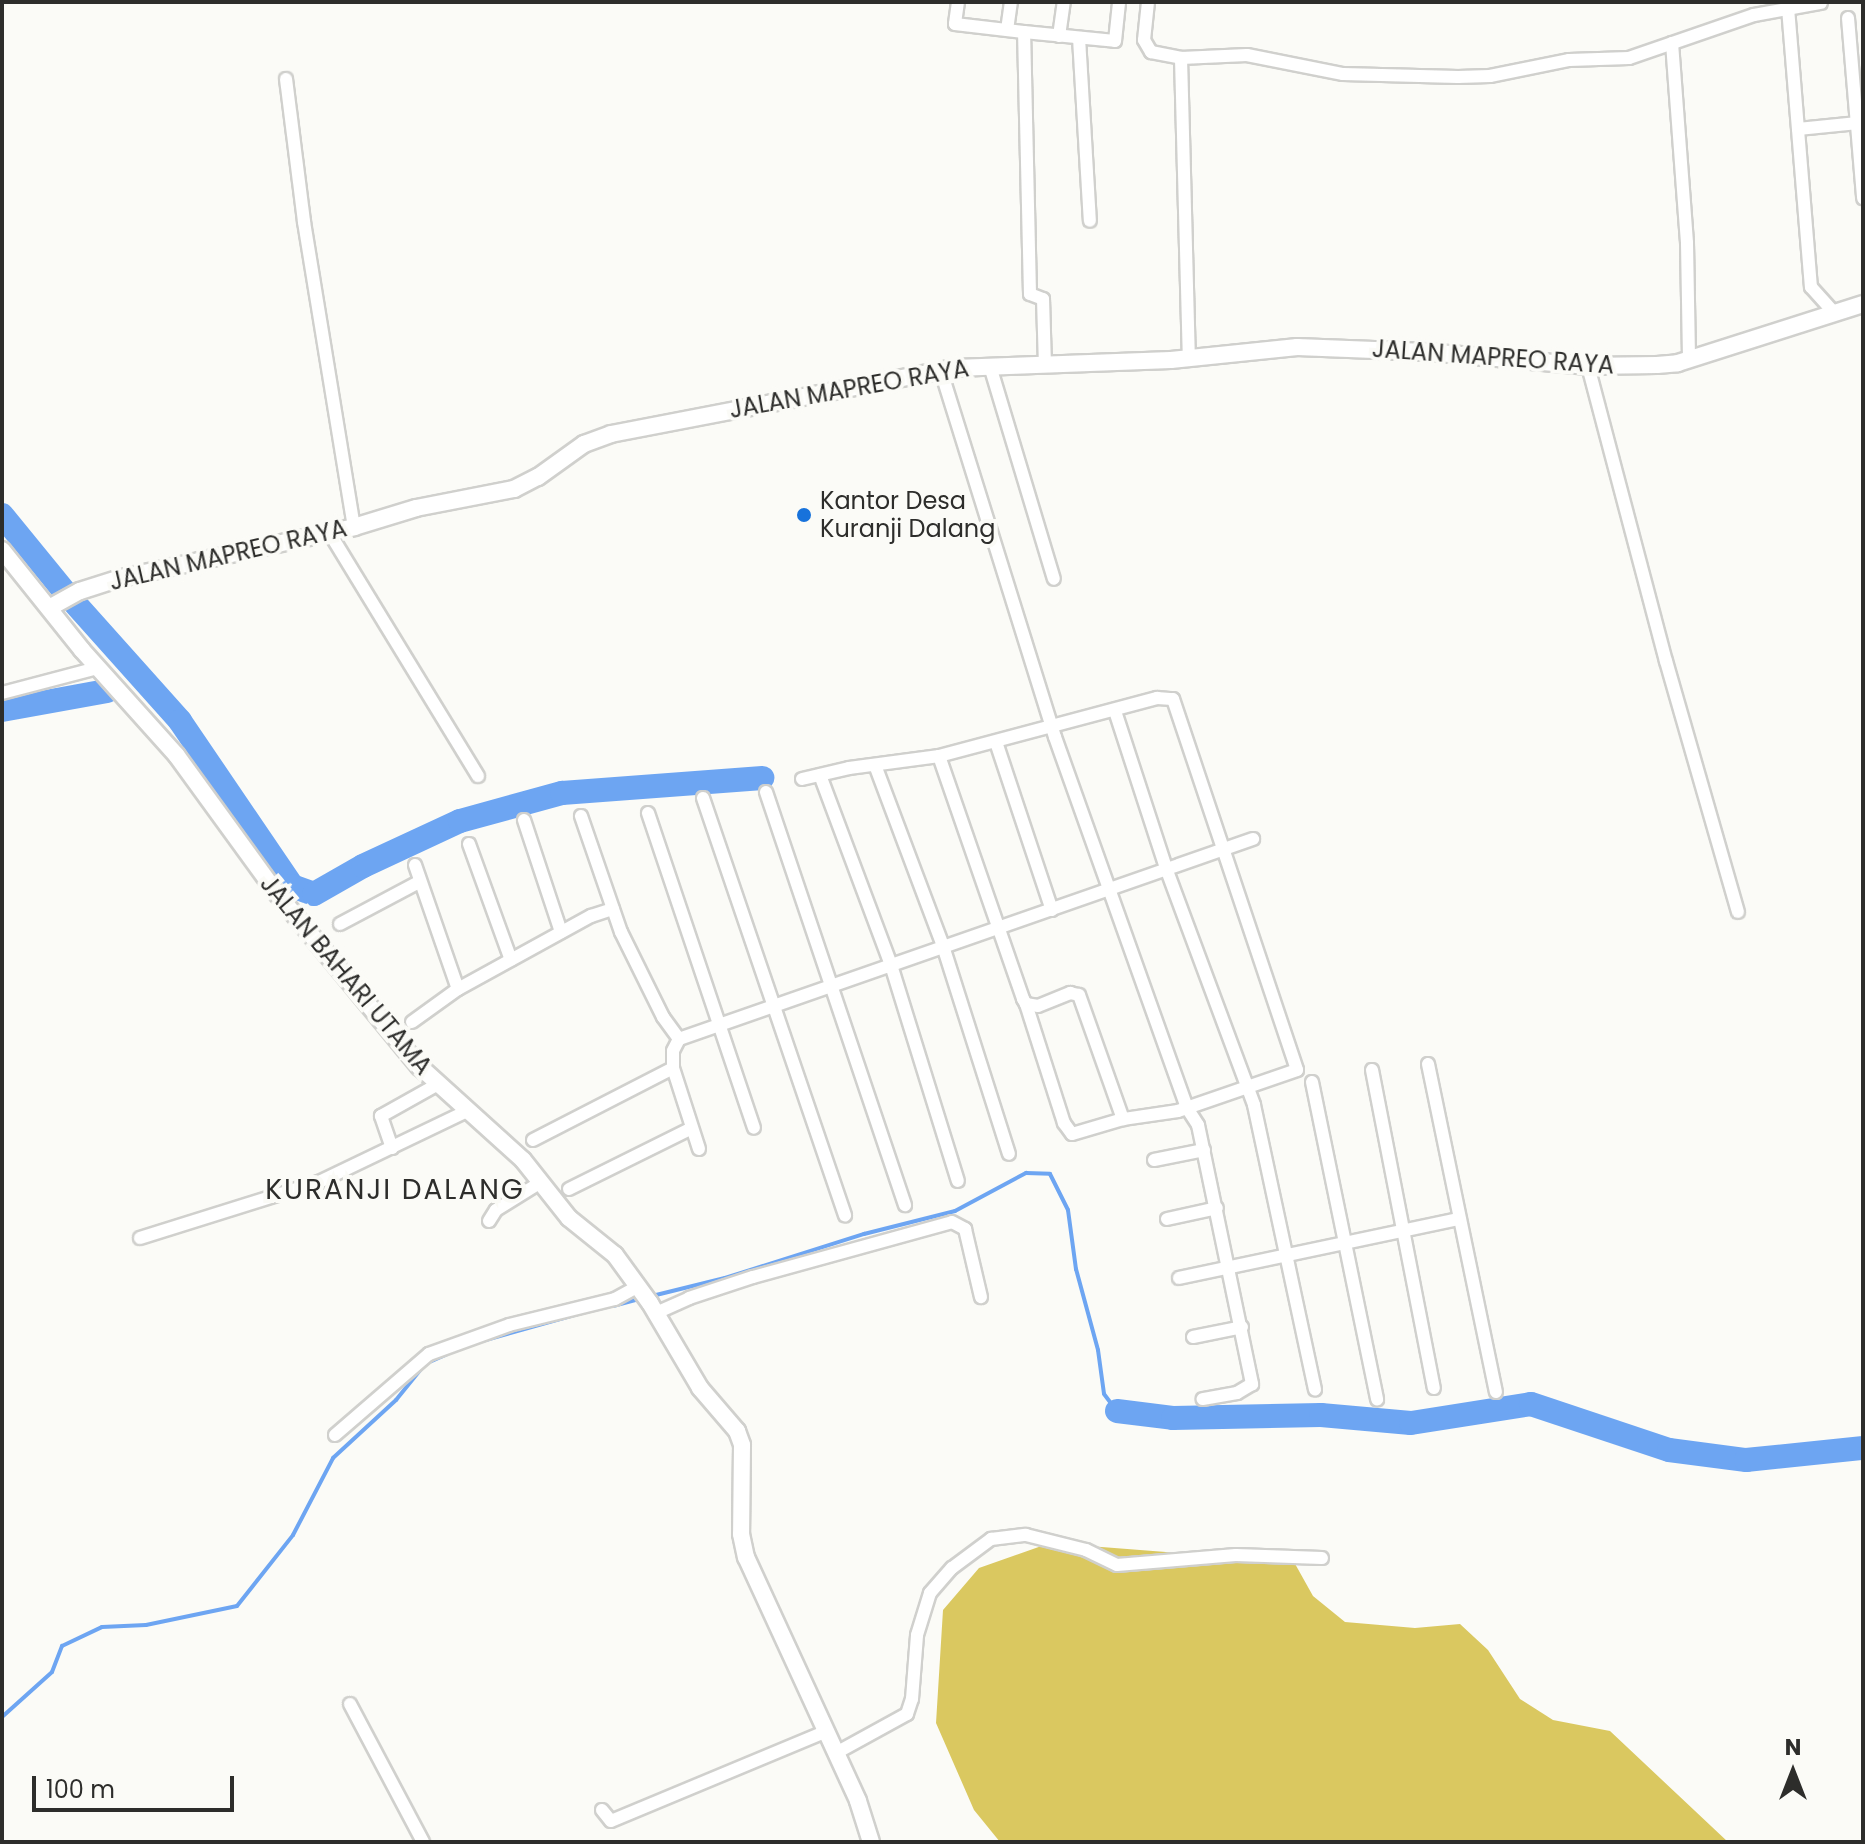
<!DOCTYPE html>
<html>
<head>
<meta charset="utf-8">
<style>
	body { margin:0 }
	#map { position:relative; width:1865px; height:1844px; overflow:hidden; background:#fbfbf7; font-family:Poppins,sans-serif }
	div>[style] { position:absolute }
	.forest>* { inset:0; background:#dac860 }
	.stream>* { height:4px; margin:-2px; padding:0 2px; transform-origin:2px; border-radius:2px; background:#6da5f2 }
	.river>* { height:24px; margin:-12px; padding:0 12px; transform-origin:12px; border-radius:12px; background:#6da5f2 }
	.roads { filter:drop-shadow(2px 0 #d0d0cd) drop-shadow(-2px 0 #d0d0cd) drop-shadow(0 2px #d0d0cd) drop-shadow(0 -2px #d0d0cd) }
	.street>* { height:12px; margin:-6px; padding:0 6px; transform-origin:6px; border-radius:6px; background:#fff }
	.secondary>* { height:16px; margin:-8px; padding:0 8px; transform-origin:8px; border-radius:8px; background:#fff }
	.dots>* { width:22px; height:22px; translate:-50% -50%; box-sizing:border-box; border:4px solid #fbfbf7; border-radius:50% }
	span { translate:-50% -50%; white-space:nowrap; text-align:center; line-height:1.15; -webkit-text-stroke:8px #fbfbf7; paint-order:stroke }
	.street-label { font-size:24px; color:#2d2d2b }
	.poi-label { font-size:24px; color:#2d2d2b }
	.left { translate:0 -50%; text-align:left }
	.quarter-label { font-size:28px; color:#2d2d2b; letter-spacing:2px }
	.frame { position:absolute; inset:0; border:4px solid #2d2d2b; pointer-events:none }
	.north { position:absolute; left:1753px; top:1732px; width:80px; height:80px; -webkit-text-stroke:6px #fbfbf7; paint-order:stroke; rotate:0deg; font-size:22px; font-weight:700; line-height:32px; text-align:center; color:#2d2d2b }
	.north::after { content:''; display:block; margin:auto; width:28px; height:36px; background:#2d2d2b; clip-path:polygon(50% 0,100% 100%,50% 72%,0 100%) }
	.scale { position:absolute; left:32px; top:1776px; width:202px; height:36px; box-sizing:border-box; border:4px solid #2d2d2b; border-top:0; padding-left:10px; font-size:24px; line-height:28px; white-space:nowrap; color:#2d2d2b; -webkit-text-stroke:6px #fbfbf7; paint-order:stroke }
</style>
</head>
<body>
<div id="map">
	<div class="forest">
		<div style="clip-path:polygon(1050px 1543px,1294px 1562px,1313px 1596px,1345px 1622px,1415px 1628px,1460px 1624px,1488px 1650px,1520px 1699px,1553px 1720px,1610px 1731px,1728px 1842px,1000px 1842px,974px 1810px,936px 1723px,943px 1610px,979px 1568px)"></div>
	</div>
	<div class="stream">
		<div style="left:652px;top:1296px;width:75px;rotate:-13.9deg"></div>
		<div style="left:725px;top:1278px;width:146px;rotate:-17.6deg"></div>
		<div style="left:864px;top:1234px;width:94px;rotate:-14.2deg"></div>
		<div style="left:955px;top:1211px;width:81px;rotate:-28.2deg"></div>
		<div style="left:1026px;top:1173px;width:24px;rotate:2deg"></div>
		<div style="left:1050px;top:1174px;width:40px;rotate:63.4deg"></div>
		<div style="left:1068px;top:1210px;width:60px;rotate:82.3deg"></div>
		<div style="left:1076px;top:1269px;width:84px;rotate:74.8deg"></div>
		<div style="left:1098px;top:1350px;width:44px;rotate:82.2deg"></div>
		<div style="left:1104px;top:1394px;width:21px;rotate:53deg"></div>
		<div style="left:613px;top:1306px;width:27px;rotate:-15deg"></div>
		<div style="left:482px;top:1341px;width:107px;rotate:-15.7deg"></div>
		<div style="left:2px;top:1717px;width:67px;rotate:-42deg"></div>
		<div style="left:52px;top:1672px;width:28px;rotate:-69deg"></div>
		<div style="left:62px;top:1646px;width:44px;rotate:-25.4deg"></div>
		<div style="left:102px;top:1627px;width:44px;rotate:-2.6deg"></div>
		<div style="left:146px;top:1625px;width:93px;rotate:-11.8deg"></div>
		<div style="left:237px;top:1606px;width:90px;rotate:-51.7deg"></div>
		<div style="left:293px;top:1535px;width:87px;rotate:-62.5deg"></div>
		<div style="left:333px;top:1458px;width:86px;rotate:-42.6deg"></div>
		<div style="left:396px;top:1400px;width:46px;rotate:-51.1deg"></div>
		<div style="left:425px;top:1364px;width:24px;rotate:-24deg"></div>
	</div>
	<div class="river">
		<div style="left:2px;top:515px;width:98px;rotate:50.8deg"></div>
		<div style="left:72px;top:600px;width:162px;rotate:48.2deg"></div>
		<div style="left:180px;top:721px;width:199px;rotate:55.8deg"></div>
		<div style="left:292px;top:886px;width:23px;rotate:20deg"></div>
		<div style="left:314px;top:894px;width:56px;rotate:-29.7deg"></div>
		<div style="left:363px;top:866px;width:107px;rotate:-24.9deg"></div>
		<div style="left:460px;top:821px;width:106px;rotate:-15.4deg"></div>
		<div style="left:562px;top:793px;width:201px;rotate:-4.3deg"></div>
		<div style="left:2px;top:710px;width:107px;rotate:-10.3deg"></div>
		<div style="left:1117px;top:1411px;width:56px;rotate:7.1deg"></div>
		<div style="left:1173px;top:1418px;width:148px;rotate:-1.2deg"></div>
		<div style="left:1321px;top:1415px;width:90px;rotate:5.1deg"></div>
		<div style="left:1411px;top:1423px;width:121px;rotate:-9deg"></div>
		<div style="left:1531px;top:1404px;width:145px;rotate:18.4deg"></div>
		<div style="left:1669px;top:1450px;width:78px;rotate:7.4deg"></div>
		<div style="left:1746px;top:1460px;width:118px;rotate:-5.9deg"></div>
	</div>
	<div class="roads">
		<div class="street">
			<div style="left:958px;top:2px;width:22px;rotate:98deg"></div>
			<div style="left:955px;top:24px;width:69px;rotate:6.6deg"></div>
			<div style="left:1148px;top:2px;width:38px;rotate:96deg"></div>
			<div style="left:1144px;top:40px;width:14px;rotate:60deg"></div>
			<div style="left:1151px;top:52px;width:31px;rotate:11deg"></div>
			<div style="left:1181px;top:58px;width:66px;rotate:-2.6deg"></div>
			<div style="left:1247px;top:55px;width:98px;rotate:11.2deg"></div>
			<div style="left:1343px;top:74px;width:115px;rotate:1.5deg"></div>
			<div style="left:1458px;top:77px;width:32px;rotate:-2deg"></div>
			<div style="left:1490px;top:76px;width:81px;rotate:-11.4deg"></div>
			<div style="left:1569px;top:60px;width:60px;rotate:-1.9deg"></div>
			<div style="left:1629px;top:58px;width:132px;rotate:-19deg"></div>
			<div style="left:1754px;top:15px;width:68px;rotate:-10.2deg"></div>
			<div style="left:1788px;top:8px;width:280px;rotate:85.3deg"></div>
			<div style="left:1811px;top:287px;width:36px;rotate:48deg"></div>
			<div style="left:1848px;top:18px;width:181px;rotate:85.2deg"></div>
			<div style="left:1007px;top:30px;width:28px;rotate:-82deg"></div>
			<div style="left:1059px;top:36px;width:34px;rotate:-82deg"></div>
			<div style="left:1079px;top:38px;width:183px;rotate:86.6deg"></div>
			<div style="left:1672px;top:43px;width:201px;rotate:85.7deg"></div>
			<div style="left:1687px;top:243px;width:116px;rotate:89deg"></div>
			<div style="left:1181px;top:58px;width:299px;rotate:88.5deg"></div>
			<div style="left:286px;top:79px;width:144px;rotate:82.8deg"></div>
			<div style="left:304px;top:222px;width:309px;rotate:80.7deg"></div>
			<div style="left:1798px;top:129px;width:60px;rotate:-5.7deg"></div>
			<div style="left:990px;top:366px;width:222px;rotate:73.3deg"></div>
			<div style="left:1045px;top:366px;width:67px;rotate:-91.7deg"></div>
			<div style="left:1043px;top:299px;width:14px;rotate:-159deg"></div>
			<div style="left:1030px;top:294px;width:262px;rotate:-91.3deg"></div>
			<div style="left:1024px;top:32px;width:91px;rotate:5.6deg"></div>
			<div style="left:1115px;top:41px;width:39px;rotate:-84deg"></div>
			<div style="left:1588px;top:366px;width:305px;rotate:75.2deg"></div>
			<div style="left:1666px;top:661px;width:261px;rotate:74deg"></div>
			<div style="left:941px;top:371px;width:383px;rotate:72.7deg"></div>
			<div style="left:1055px;top:737px;width:394px;rotate:70.4deg"></div>
			<div style="left:1187px;top:1108px;width:20px;rotate:57deg"></div>
			<div style="left:1198px;top:1125px;width:265px;rotate:78.2deg"></div>
			<div style="left:1252px;top:1384px;width:17px;rotate:149deg"></div>
			<div style="left:1237px;top:1393px;width:35px;rotate:170deg"></div>
			<div style="left:329px;top:532px;width:286px;rotate:58.6deg"></div>
			<div style="left:2px;top:693px;width:98px;rotate:-14.7deg"></div>
			<div style="left:1115px;top:711px;width:165px;rotate:72deg"></div>
			<div style="left:1166px;top:868px;width:253px;rotate:69.6deg"></div>
			<div style="left:1254px;top:1105px;width:291px;rotate:77.9deg"></div>
			<div style="left:996px;top:742px;width:177px;rotate:71.6deg"></div>
			<div style="left:939px;top:756px;width:257px;rotate:70.9deg"></div>
			<div style="left:1023px;top:999px;width:6px;rotate:59deg"></div>
			<div style="left:1026px;top:1004px;width:12px;rotate:9deg"></div>
			<div style="left:1038px;top:1006px;width:35px;rotate:-22deg"></div>
			<div style="left:1070px;top:993px;width:9px;rotate:13deg"></div>
			<div style="left:1079px;top:995px;width:132px;rotate:70.5deg"></div>
			<div style="left:875px;top:765px;width:193px;rotate:69.4deg"></div>
			<div style="left:943px;top:946px;width:218px;rotate:72.4deg"></div>
			<div style="left:820px;top:775px;width:203px;rotate:69.5deg"></div>
			<div style="left:891px;top:965px;width:226px;rotate:72.8deg"></div>
			<div style="left:802px;top:779px;width:48px;rotate:-13.2deg"></div>
			<div style="left:849px;top:768px;width:91px;rotate:-7.6deg"></div>
			<div style="left:939px;top:756px;width:226px;rotate:-14.9deg"></div>
			<div style="left:1157px;top:698px;width:16px;rotate:4deg"></div>
			<div style="left:1173px;top:699px;width:391px;rotate:71.5deg"></div>
			<div style="left:1297px;top:1070px;width:126px;rotate:161deg"></div>
			<div style="left:1178px;top:1111px;width:56px;rotate:171.7deg"></div>
			<div style="left:1123px;top:1119px;width:53px;rotate:163.6deg"></div>
			<div style="left:1072px;top:1134px;width:14px;rotate:-126deg"></div>
			<div style="left:1064px;top:1123px;width:125px;rotate:-107.7deg"></div>
			<div style="left:766px;top:792px;width:436px;rotate:71.4deg"></div>
			<div style="left:703px;top:798px;width:441px;rotate:71.2deg"></div>
			<div style="left:648px;top:813px;width:332px;rotate:71.4deg"></div>
			<div style="left:581px;top:816px;width:123px;rotate:71deg"></div>
			<div style="left:621px;top:932px;width:95px;rotate:63.7deg"></div>
			<div style="left:663px;top:1017px;width:27px;rotate:54deg"></div>
			<div style="left:679px;top:1039px;width:608px;rotate:-19.21deg"></div>
			<div style="left:524px;top:820px;width:118px;rotate:71.7deg"></div>
			<div style="left:469px;top:844px;width:123px;rotate:70.1deg"></div>
			<div style="left:415px;top:865px;width:131px;rotate:70.9deg"></div>
			<div style="left:340px;top:924px;width:89px;rotate:-28deg"></div>
			<div style="left:412px;top:1022px;width:57px;rotate:-35.7deg"></div>
			<div style="left:458px;top:989px;width:152px;rotate:-28.8deg"></div>
			<div style="left:591px;top:916px;width:23px;rotate:-18deg"></div>
			<div style="left:679px;top:1039px;width:13px;rotate:117deg"></div>
			<div style="left:673px;top:1051px;width:17px;rotate:90deg"></div>
			<div style="left:673px;top:1068px;width:85px;rotate:72.2deg"></div>
			<div style="left:1428px;top:1064px;width:335px;rotate:78.3deg"></div>
			<div style="left:1372px;top:1070px;width:324px;rotate:79deg"></div>
			<div style="left:1312px;top:1082px;width:324px;rotate:78.4deg"></div>
			<div style="left:533px;top:1140px;width:157px;rotate:-27.2deg"></div>
			<div style="left:392px;top:1148px;width:34px;rotate:-109deg"></div>
			<div style="left:381px;top:1116px;width:65px;rotate:-29.3deg"></div>
			<div style="left:1154px;top:1160px;width:51px;rotate:-11.3deg"></div>
			<div style="left:569px;top:1189px;width:137px;rotate:-26.4deg"></div>
			<div style="left:1167px;top:1219px;width:51px;rotate:-12.4deg"></div>
			<div style="left:489px;top:1221px;width:13px;rotate:-58deg"></div>
			<div style="left:496px;top:1210px;width:53px;rotate:-31.9deg"></div>
			<div style="left:140px;top:1238px;width:188px;rotate:-17.4deg"></div>
			<div style="left:319px;top:1182px;width:166px;rotate:-25.6deg"></div>
			<div style="left:1179px;top:1278px;width:285px;rotate:-11.9deg"></div>
			<div style="left:656px;top:1313px;width:36px;rotate:-24deg"></div>
			<div style="left:689px;top:1298px;width:67px;rotate:-18.2deg"></div>
			<div style="left:753px;top:1277px;width:206px;rotate:-15.4deg"></div>
			<div style="left:952px;top:1222px;width:15px;rotate:28deg"></div>
			<div style="left:965px;top:1229px;width:70px;rotate:76.8deg"></div>
			<div style="left:1193px;top:1337px;width:50px;rotate:-11.5deg"></div>
			<div style="left:335px;top:1435px;width:124px;rotate:-40.8deg"></div>
			<div style="left:429px;top:1354px;width:85px;rotate:-19.9deg"></div>
			<div style="left:509px;top:1325px;width:109px;rotate:-13.8deg"></div>
			<div style="left:615px;top:1299px;width:26px;rotate:-29deg"></div>
			<div style="left:350px;top:1704px;width:156px;rotate:62.1deg"></div>
			<div style="left:836px;top:1753px;width:81px;rotate:-28.8deg"></div>
			<div style="left:907px;top:1714px;width:16px;rotate:-72deg"></div>
			<div style="left:912px;top:1699px;width:64px;rotate:-85.5deg"></div>
			<div style="left:917px;top:1635px;width:44px;rotate:-72.8deg"></div>
			<div style="left:930px;top:1593px;width:33px;rotate:-49deg"></div>
			<div style="left:952px;top:1568px;width:49px;rotate:-36.6deg"></div>
			<div style="left:991px;top:1539px;width:35px;rotate:-7deg"></div>
			<div style="left:1026px;top:1535px;width:62px;rotate:14deg"></div>
			<div style="left:1086px;top:1550px;width:34px;rotate:26deg"></div>
			<div style="left:1117px;top:1565px;width:119px;rotate:-4.8deg"></div>
			<div style="left:1236px;top:1555px;width:86px;rotate:2deg"></div>
			<div style="left:602px;top:1810px;width:14px;rotate:51deg"></div>
			<div style="left:611px;top:1821px;width:234px;rotate:-22.6deg"></div>
		</div>
		<div class="secondary">
			<div style="left:2px;top:550px;width:128px;rotate:51.3deg"></div>
			<div style="left:82px;top:650px;width:142px;rotate:48.1deg"></div>
			<div style="left:177px;top:756px;width:167px;rotate:54deg"></div>
			<div style="left:275px;top:891px;width:227px;rotate:50.6deg"></div>
			<div style="left:419px;top:1066px;width:140px;rotate:42.1deg"></div>
			<div style="left:523px;top:1160px;width:74px;rotate:51.6deg"></div>
			<div style="left:569px;top:1218px;width:59px;rotate:38.8deg"></div>
			<div style="left:615px;top:1255px;width:59px;rotate:53.9deg"></div>
			<div style="left:650px;top:1303px;width:99px;rotate:59.5deg"></div>
			<div style="left:700px;top:1388px;width:57px;rotate:49.3deg"></div>
			<div style="left:737px;top:1431px;width:15px;rotate:70deg"></div>
			<div style="left:742px;top:1445px;width:89px;rotate:90.6deg"></div>
			<div style="left:741px;top:1534px;width:24px;rotate:78deg"></div>
			<div style="left:746px;top:1557px;width:268px;rotate:65.3deg"></div>
			<div style="left:858px;top:1801px;width:43px;rotate:72.4deg"></div>
			<div style="left:49px;top:608px;width:35px;rotate:-29deg"></div>
			<div style="left:80px;top:591px;width:43px;rotate:-17.6deg"></div>
			<div style="left:121px;top:578px;width:239px;rotate:-12.3deg"></div>
			<div style="left:354px;top:527px;width:65px;rotate:-17deg"></div>
			<div style="left:416px;top:508px;width:100px;rotate:-11deg"></div>
			<div style="left:514px;top:489px;width:27px;rotate:-27deg"></div>
			<div style="left:538px;top:477px;width:57px;rotate:-35.7deg"></div>
			<div style="left:584px;top:444px;width:29px;rotate:-20deg"></div>
			<div style="left:611px;top:434px;width:350px;rotate:-10.9deg"></div>
			<div style="left:955px;top:368px;width:216px;rotate:-2.1deg"></div>
			<div style="left:1171px;top:360px;width:127px;rotate:-5.9deg"></div>
			<div style="left:1297px;top:347px;width:129px;rotate:2.2deg"></div>
			<div style="left:1426px;top:352px;width:163px;rotate:4.9deg"></div>
			<div style="left:1588px;top:366px;width:69px;rotate:-0.8deg"></div>
			<div style="left:1657px;top:365px;width:21px;rotate:-5deg"></div>
			<div style="left:1678px;top:363px;width:194px;rotate:-17.7deg"></div>
		</div>
	</div>
	<div class="dots">
		<div style="left:804px;top:515px;background:#1772db"></div>
	</div>
	<div class="street-label">
		<span style="left:1493px;top:357px;rotate:4deg">JALAN MAPREO RAYA</span>
		<span style="left:849px;top:389px;rotate:-10deg">JALAN MAPREO RAYA</span>
		<span style="left:228px;top:555px;rotate:-13deg">JALAN MAPREO RAYA</span>
		<span style="left:346px;top:975px;rotate:50deg">JALAN BAHARI UTAMA</span>
	</div>
	<div class="poi-label">
		<span class="left" style="left:820px;top:515px">Kantor Desa<br>Kuranji Dalang</span>
	</div>
	<div class="quarter-label">
		<span style="left:395px;top:1190px">KURANJI DALANG</span>
	</div>
	<div class="frame"></div>
	<div class="north">N</div>
	<div class="scale">100 m</div>
</div>
</body>
</html>
